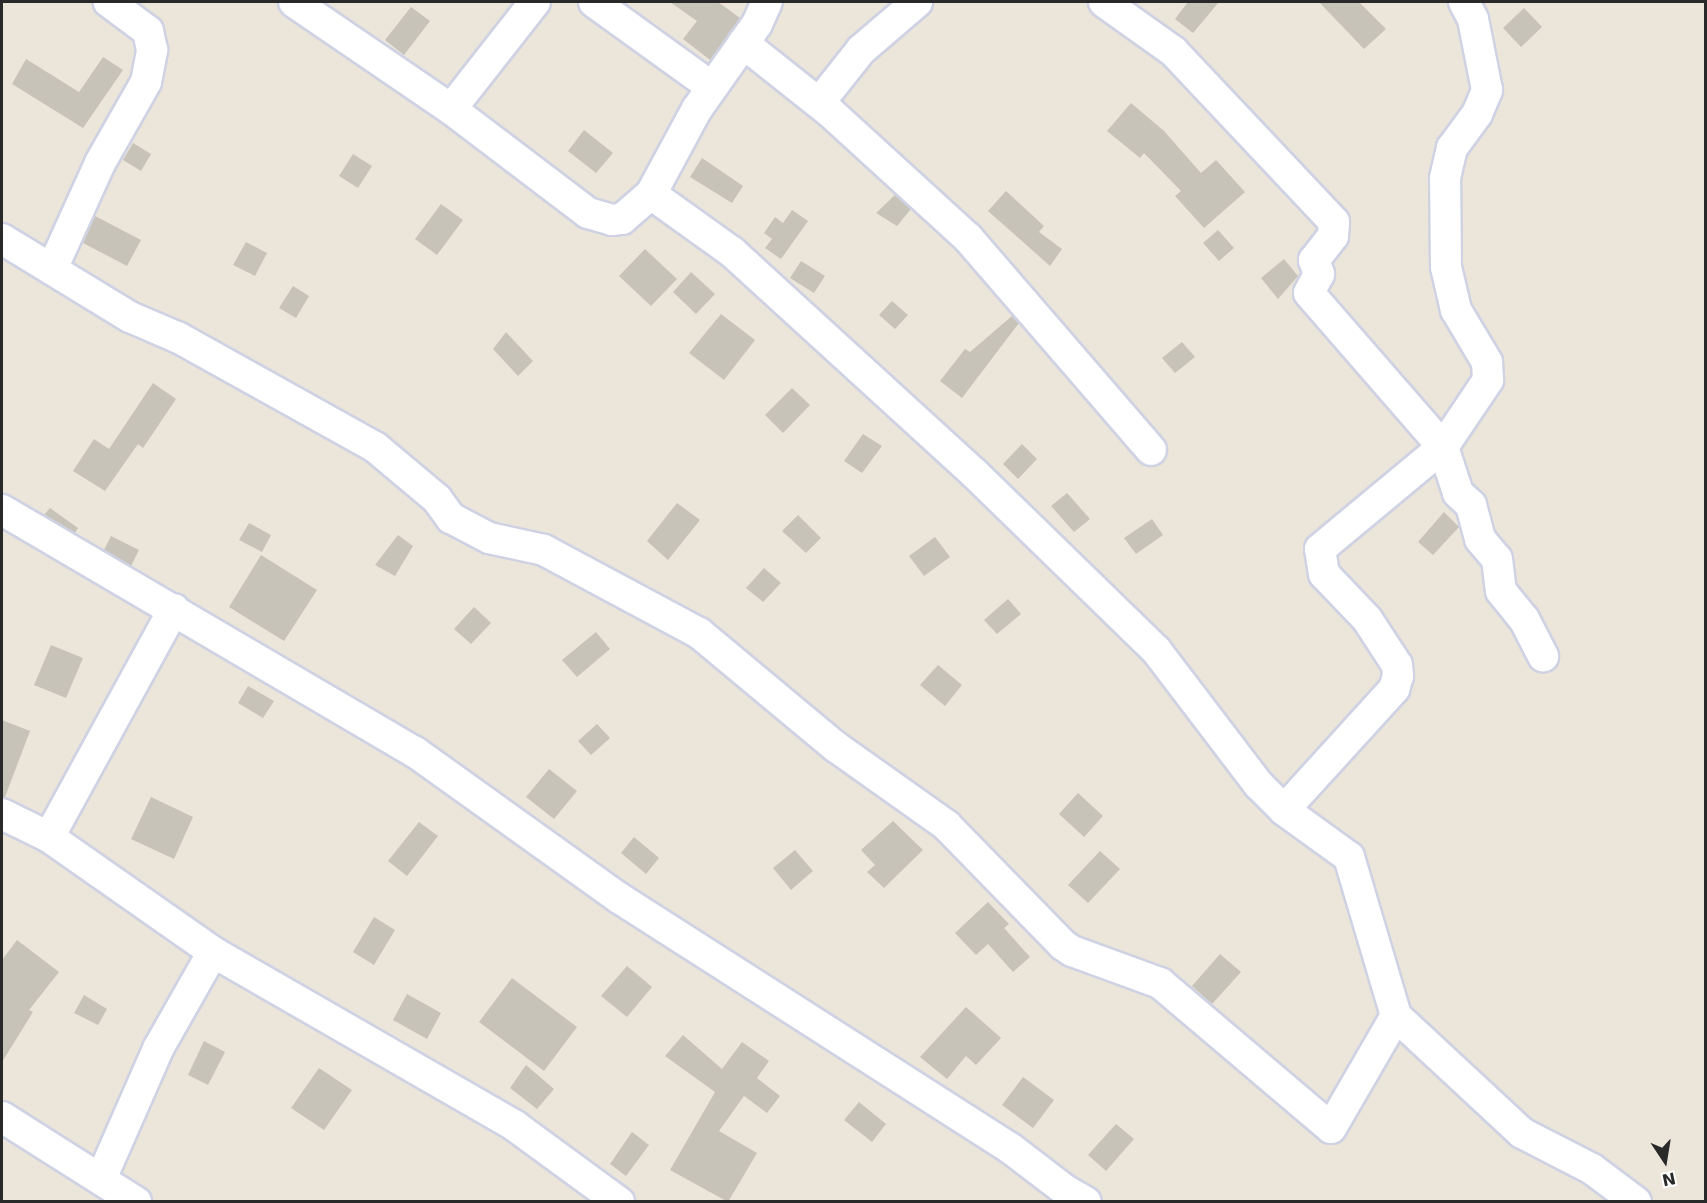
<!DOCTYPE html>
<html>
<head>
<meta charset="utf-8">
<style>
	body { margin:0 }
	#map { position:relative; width:1707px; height:1203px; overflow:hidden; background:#ece5da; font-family:"DejaVu Sans",sans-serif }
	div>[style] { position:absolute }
	.building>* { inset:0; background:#c7c3b9 }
	.roads { filter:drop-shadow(2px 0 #cfd2e3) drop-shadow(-2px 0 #cfd2e3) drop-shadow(0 2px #cfd2e3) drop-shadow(0 -2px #cfd2e3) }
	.street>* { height:30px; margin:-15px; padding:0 15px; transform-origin:15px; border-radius:15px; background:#fff }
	span { translate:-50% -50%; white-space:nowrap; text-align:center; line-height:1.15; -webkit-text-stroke:5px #fff; paint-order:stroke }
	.frame { position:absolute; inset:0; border:3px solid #292929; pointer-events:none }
	.north { position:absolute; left:1635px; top:1131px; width:60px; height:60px; -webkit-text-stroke:4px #fff; paint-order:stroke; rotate:168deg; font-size:16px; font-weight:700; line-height:24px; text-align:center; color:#292929 }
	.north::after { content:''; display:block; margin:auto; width:21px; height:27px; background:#292929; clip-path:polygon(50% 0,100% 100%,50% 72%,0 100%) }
</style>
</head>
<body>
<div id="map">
	<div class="building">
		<div style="clip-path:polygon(670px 2px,718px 2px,740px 18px,710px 60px,683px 39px,697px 21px)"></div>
		<div style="clip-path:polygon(1188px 2px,1219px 2px,1193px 33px,1175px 19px)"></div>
		<div style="clip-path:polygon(1319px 2px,1359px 2px,1386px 29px,1364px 49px)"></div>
		<div style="clip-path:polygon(411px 7px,430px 21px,404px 55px,385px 40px)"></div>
		<div style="clip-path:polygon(1524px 8px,1542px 27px,1521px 47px,1503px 28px)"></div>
		<div style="clip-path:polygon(103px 57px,123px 70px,83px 128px,12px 84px,26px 59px,79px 92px)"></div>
		<div style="clip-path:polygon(1131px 103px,1164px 131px,1201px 173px,1216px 160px,1245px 192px,1204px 228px,1175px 196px,1181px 191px,1144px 153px,1140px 158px,1107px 131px)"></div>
		<div style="clip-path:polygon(584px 130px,613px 153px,596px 173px,568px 151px)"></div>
		<div style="clip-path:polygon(133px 143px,151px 154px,141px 171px,123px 160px)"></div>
		<div style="clip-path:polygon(353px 154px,372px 166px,358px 188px,339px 176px)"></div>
		<div style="clip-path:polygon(702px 158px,743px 186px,732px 203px,690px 177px)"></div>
		<div style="clip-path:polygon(1006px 191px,1044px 226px,1039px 232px,1062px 249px,1050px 266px,988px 211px)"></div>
		<div style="clip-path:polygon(895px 195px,911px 209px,897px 226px,876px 213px)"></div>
		<div style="clip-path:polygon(441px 204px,463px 220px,437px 255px,415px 239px)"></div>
		<div style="clip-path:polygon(792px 210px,808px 221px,781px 259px,765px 248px,772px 239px,764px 233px,775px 217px,783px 223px)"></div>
		<div style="clip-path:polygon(95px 216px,141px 240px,127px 266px,83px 243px)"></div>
		<div style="clip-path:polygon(1218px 230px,1234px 248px,1219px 261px,1203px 243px)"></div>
		<div style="clip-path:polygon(246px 242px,267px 253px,255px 276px,233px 265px)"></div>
		<div style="clip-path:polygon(645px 249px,677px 279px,651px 306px,619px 276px)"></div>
		<div style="clip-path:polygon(1284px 259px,1298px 276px,1278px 299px,1261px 278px)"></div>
		<div style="clip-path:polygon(801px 261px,825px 276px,814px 293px,790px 278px)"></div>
		<div style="clip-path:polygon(691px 272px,715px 294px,696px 314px,673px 292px)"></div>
		<div style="clip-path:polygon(293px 286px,309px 296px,296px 318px,279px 308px)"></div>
		<div style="clip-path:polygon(892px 301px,908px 315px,895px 329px,879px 315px)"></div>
		<div style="clip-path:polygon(721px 314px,755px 340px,724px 380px,689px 353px)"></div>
		<div style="clip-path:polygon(1012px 316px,1019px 323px,962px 398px,940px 381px,965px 349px,970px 352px)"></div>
		<div style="clip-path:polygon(506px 332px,533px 361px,518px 376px,493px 349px)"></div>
		<div style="clip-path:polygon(1182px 342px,1195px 357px,1175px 373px,1162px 358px)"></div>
		<div style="clip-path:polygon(153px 383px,176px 399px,143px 448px,138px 444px,105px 491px,73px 471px,94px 439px,109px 449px)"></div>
		<div style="clip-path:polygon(792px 388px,810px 405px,783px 433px,765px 415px)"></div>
		<div style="clip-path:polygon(863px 434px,882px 446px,862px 473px,844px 461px)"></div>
		<div style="clip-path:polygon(1022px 444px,1037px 459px,1018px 479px,1003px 464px)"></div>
		<div style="clip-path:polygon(1067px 493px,1090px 519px,1074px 532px,1051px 506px)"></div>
		<div style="clip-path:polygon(677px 503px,700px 520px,668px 560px,647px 541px)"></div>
		<div style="clip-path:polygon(50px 508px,78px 528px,75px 533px,44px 515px)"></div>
		<div style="clip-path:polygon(1444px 512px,1459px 527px,1433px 555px,1418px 542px)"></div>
		<div style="clip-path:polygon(798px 515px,821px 538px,806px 553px,782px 531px)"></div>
		<div style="clip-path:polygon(1152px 519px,1163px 535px,1136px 554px,1124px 538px)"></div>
		<div style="clip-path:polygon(249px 523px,271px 535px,262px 552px,239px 540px)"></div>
		<div style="clip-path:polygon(398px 535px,413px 546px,395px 576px,375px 565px)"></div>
		<div style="clip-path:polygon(111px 536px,139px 550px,131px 566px,104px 550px)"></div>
		<div style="clip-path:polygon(935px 537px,950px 557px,924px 576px,909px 556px)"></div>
		<div style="clip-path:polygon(261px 555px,317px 590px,284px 641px,229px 607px)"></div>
		<div style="clip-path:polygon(764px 568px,781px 583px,763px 602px,746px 588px)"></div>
		<div style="clip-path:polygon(1008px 599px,1021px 614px,997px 634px,984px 620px)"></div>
		<div style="clip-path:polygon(474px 607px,491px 623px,471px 644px,454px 629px)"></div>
		<div style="clip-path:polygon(596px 632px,610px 649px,577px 677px,562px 660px)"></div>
		<div style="clip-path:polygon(51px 645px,83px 658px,66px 698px,34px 685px)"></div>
		<div style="clip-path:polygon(938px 665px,962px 685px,945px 706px,920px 685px)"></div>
		<div style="clip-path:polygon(248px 686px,274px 701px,263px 718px,238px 703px)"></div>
		<div style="clip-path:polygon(2px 720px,30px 731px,5px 797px,2px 797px)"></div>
		<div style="clip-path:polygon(597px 724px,610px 738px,591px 755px,578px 741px)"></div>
		<div style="clip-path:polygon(549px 769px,577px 791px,554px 819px,526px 797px)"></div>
		<div style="clip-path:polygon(1078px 793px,1103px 816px,1084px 837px,1059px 814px)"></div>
		<div style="clip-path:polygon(151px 797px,193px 817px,174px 859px,131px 839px)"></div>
		<div style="clip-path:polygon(893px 821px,923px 850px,884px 888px,867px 872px,875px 865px,861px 850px)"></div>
		<div style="clip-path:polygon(419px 822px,438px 836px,407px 876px,388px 861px)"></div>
		<div style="clip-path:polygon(634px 837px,659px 858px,646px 874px,621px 853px)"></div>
		<div style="clip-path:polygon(795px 850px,813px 871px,791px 890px,773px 868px)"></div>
		<div style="clip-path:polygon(1100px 851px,1120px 869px,1088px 903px,1068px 885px)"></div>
		<div style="clip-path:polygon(988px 902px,1009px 924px,1004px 928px,1030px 957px,1013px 972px,988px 944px,976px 955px,955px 933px)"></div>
		<div style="clip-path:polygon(374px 917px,395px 930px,374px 965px,353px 952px)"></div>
		<div style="clip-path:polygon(17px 940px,59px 972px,29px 1010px,33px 1012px,2px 1062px,2px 960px)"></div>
		<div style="clip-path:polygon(1220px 954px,1241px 972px,1212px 1004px,1192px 986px)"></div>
		<div style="clip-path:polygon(627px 966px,652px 987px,627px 1017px,601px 996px)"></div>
		<div style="clip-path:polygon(512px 978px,577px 1027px,544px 1071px,479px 1022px)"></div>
		<div style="clip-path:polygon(407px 994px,441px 1013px,427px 1039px,393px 1020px)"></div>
		<div style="clip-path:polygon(84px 995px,107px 1009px,98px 1025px,74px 1013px)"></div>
		<div style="clip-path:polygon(966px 1007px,1001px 1038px,976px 1065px,966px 1056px,947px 1079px,920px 1057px)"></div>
		<div style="clip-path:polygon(683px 1035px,722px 1069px,742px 1042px,769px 1061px,757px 1078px,780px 1096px,767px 1113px,744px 1096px,719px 1131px,757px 1153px,728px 1202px,670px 1170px,715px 1092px,665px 1056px)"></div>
		<div style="clip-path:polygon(204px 1041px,225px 1052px,208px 1085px,188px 1075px)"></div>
		<div style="clip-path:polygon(526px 1065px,554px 1089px,537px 1109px,510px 1088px)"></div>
		<div style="clip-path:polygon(319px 1068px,352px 1090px,324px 1130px,291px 1108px)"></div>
		<div style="clip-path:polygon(1023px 1077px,1054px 1100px,1033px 1128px,1002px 1105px)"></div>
		<div style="clip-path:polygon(859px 1102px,886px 1124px,872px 1142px,844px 1120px)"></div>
		<div style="clip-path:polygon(1116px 1124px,1134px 1139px,1106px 1171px,1088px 1155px)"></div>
		<div style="clip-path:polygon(632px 1132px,649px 1145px,626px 1176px,610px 1164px)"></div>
	</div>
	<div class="roads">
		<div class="street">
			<div style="left:294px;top:2px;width:190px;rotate:34.3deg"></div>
			<div style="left:451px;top:109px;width:172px;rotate:37.2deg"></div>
			<div style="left:588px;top:213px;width:25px;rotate:16deg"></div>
			<div style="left:612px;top:220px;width:10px;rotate:-6deg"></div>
			<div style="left:622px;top:219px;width:38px;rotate:-41deg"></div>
			<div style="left:651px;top:194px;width:100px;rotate:35.6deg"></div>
			<div style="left:732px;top:252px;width:329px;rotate:42.4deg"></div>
			<div style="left:975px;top:474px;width:252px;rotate:44.2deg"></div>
			<div style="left:1156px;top:650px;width:170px;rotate:52.7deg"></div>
			<div style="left:1259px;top:785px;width:35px;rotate:45deg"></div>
			<div style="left:1284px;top:810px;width:80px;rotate:35.9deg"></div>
			<div style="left:1349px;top:857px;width:166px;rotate:73.5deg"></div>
			<div style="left:594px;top:2px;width:145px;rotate:35.8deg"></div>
			<div style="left:1104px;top:2px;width:85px;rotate:35.4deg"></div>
			<div style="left:1173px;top:51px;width:235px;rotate:46.7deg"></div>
			<div style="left:1334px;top:222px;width:14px;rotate:94deg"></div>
			<div style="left:1333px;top:236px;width:31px;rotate:128deg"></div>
			<div style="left:1314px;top:260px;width:15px;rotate:70deg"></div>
			<div style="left:1319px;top:274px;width:21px;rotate:118deg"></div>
			<div style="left:1309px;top:293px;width:204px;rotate:49deg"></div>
			<div style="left:1443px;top:447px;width:48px;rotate:71.9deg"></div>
			<div style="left:1458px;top:493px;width:18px;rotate:43deg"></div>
			<div style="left:1471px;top:505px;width:35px;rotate:75deg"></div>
			<div style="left:1480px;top:539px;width:26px;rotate:50deg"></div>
			<div style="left:1497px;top:559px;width:32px;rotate:83deg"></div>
			<div style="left:1501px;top:591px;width:36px;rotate:51deg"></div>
			<div style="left:1524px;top:619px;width:42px;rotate:62.8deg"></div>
			<div style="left:743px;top:43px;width:111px;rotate:38.4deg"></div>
			<div style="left:830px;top:112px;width:187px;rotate:42.4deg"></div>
			<div style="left:968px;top:238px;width:280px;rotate:49.2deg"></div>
			<div style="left:819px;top:103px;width:68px;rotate:-51.6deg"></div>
			<div style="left:861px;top:50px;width:74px;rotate:-40.6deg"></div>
			<div style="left:451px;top:109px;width:136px;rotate:-51.9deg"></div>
			<div style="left:651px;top:194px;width:97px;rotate:-61.6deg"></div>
			<div style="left:697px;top:109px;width:104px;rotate:-54.8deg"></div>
			<div style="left:757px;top:24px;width:24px;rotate:-66deg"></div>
			<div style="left:2px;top:239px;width:150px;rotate:31.4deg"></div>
			<div style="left:130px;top:317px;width:53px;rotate:23.2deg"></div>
			<div style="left:179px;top:338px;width:224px;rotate:29.1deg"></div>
			<div style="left:375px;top:447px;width:81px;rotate:40deg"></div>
			<div style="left:437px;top:499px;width:24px;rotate:54deg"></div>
			<div style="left:451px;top:518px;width:43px;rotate:27.8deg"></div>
			<div style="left:489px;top:538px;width:56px;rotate:12.3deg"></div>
			<div style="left:544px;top:550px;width:176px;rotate:28.2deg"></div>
			<div style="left:699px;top:633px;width:178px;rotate:39.8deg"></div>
			<div style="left:836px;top:747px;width:135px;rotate:35.3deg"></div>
			<div style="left:946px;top:825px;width:168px;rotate:45.7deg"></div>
			<div style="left:1063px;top:945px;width:11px;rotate:34deg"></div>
			<div style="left:1072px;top:951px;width:94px;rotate:20deg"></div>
			<div style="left:1160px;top:983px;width:224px;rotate:40.3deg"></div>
			<div style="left:1331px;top:1128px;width:129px;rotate:-59.9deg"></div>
			<div style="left:1396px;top:1016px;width:172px;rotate:42.9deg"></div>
			<div style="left:1522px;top:1133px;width:79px;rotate:27.2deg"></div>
			<div style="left:1592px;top:1169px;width:55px;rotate:36.9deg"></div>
			<div style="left:52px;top:269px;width:116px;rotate:-65.6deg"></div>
			<div style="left:100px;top:163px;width:93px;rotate:-60.4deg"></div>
			<div style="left:146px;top:82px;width:33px;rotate:-79deg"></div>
			<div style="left:152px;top:50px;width:19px;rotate:-102deg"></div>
			<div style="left:148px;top:31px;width:49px;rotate:-143.4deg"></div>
			<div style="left:2px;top:510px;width:479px;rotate:30.4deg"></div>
			<div style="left:415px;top:752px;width:251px;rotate:35.6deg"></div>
			<div style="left:619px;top:898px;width:464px;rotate:32.6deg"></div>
			<div style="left:1010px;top:1148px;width:69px;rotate:37.4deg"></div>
			<div style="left:1065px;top:1190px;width:24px;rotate:30deg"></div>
			<div style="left:1284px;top:810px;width:164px;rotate:-47.7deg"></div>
			<div style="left:1394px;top:689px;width:14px;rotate:-73deg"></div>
			<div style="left:1398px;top:676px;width:11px;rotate:-95deg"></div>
			<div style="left:1397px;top:665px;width:55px;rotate:-123.1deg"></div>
			<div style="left:1367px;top:619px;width:62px;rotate:-133.7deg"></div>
			<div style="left:1324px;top:574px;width:25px;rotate:-99deg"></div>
			<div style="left:1320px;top:549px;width:160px;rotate:-39.7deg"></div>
			<div style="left:1443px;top:447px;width:81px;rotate:-56.1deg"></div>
			<div style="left:1488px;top:380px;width:18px;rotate:-93deg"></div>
			<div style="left:1487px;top:362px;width:61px;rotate:-120.8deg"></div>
			<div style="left:1456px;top:310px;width:44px;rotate:-103.1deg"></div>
			<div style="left:1446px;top:267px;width:89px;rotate:-90.6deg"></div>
			<div style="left:1445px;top:178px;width:31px;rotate:-77deg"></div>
			<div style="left:1452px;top:148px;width:42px;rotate:-53.7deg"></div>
			<div style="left:1477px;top:114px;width:26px;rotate:-67deg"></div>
			<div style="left:1487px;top:90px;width:72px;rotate:-101.2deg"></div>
			<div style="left:1473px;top:19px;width:19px;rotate:-118deg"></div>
			<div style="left:2px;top:814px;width:52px;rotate:26.1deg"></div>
			<div style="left:49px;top:837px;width:200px;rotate:35deg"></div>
			<div style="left:213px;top:952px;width:349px;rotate:29.9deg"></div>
			<div style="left:515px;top:1126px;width:129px;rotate:36.2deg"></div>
			<div style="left:49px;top:837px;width:260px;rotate:-61.3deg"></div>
			<div style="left:2px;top:1117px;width:159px;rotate:32.4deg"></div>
			<div style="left:101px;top:1179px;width:144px;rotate:-66.3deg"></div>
			<div style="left:159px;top:1047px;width:109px;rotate:-60.4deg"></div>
		</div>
	</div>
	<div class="frame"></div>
	<div class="north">N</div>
</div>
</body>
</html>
